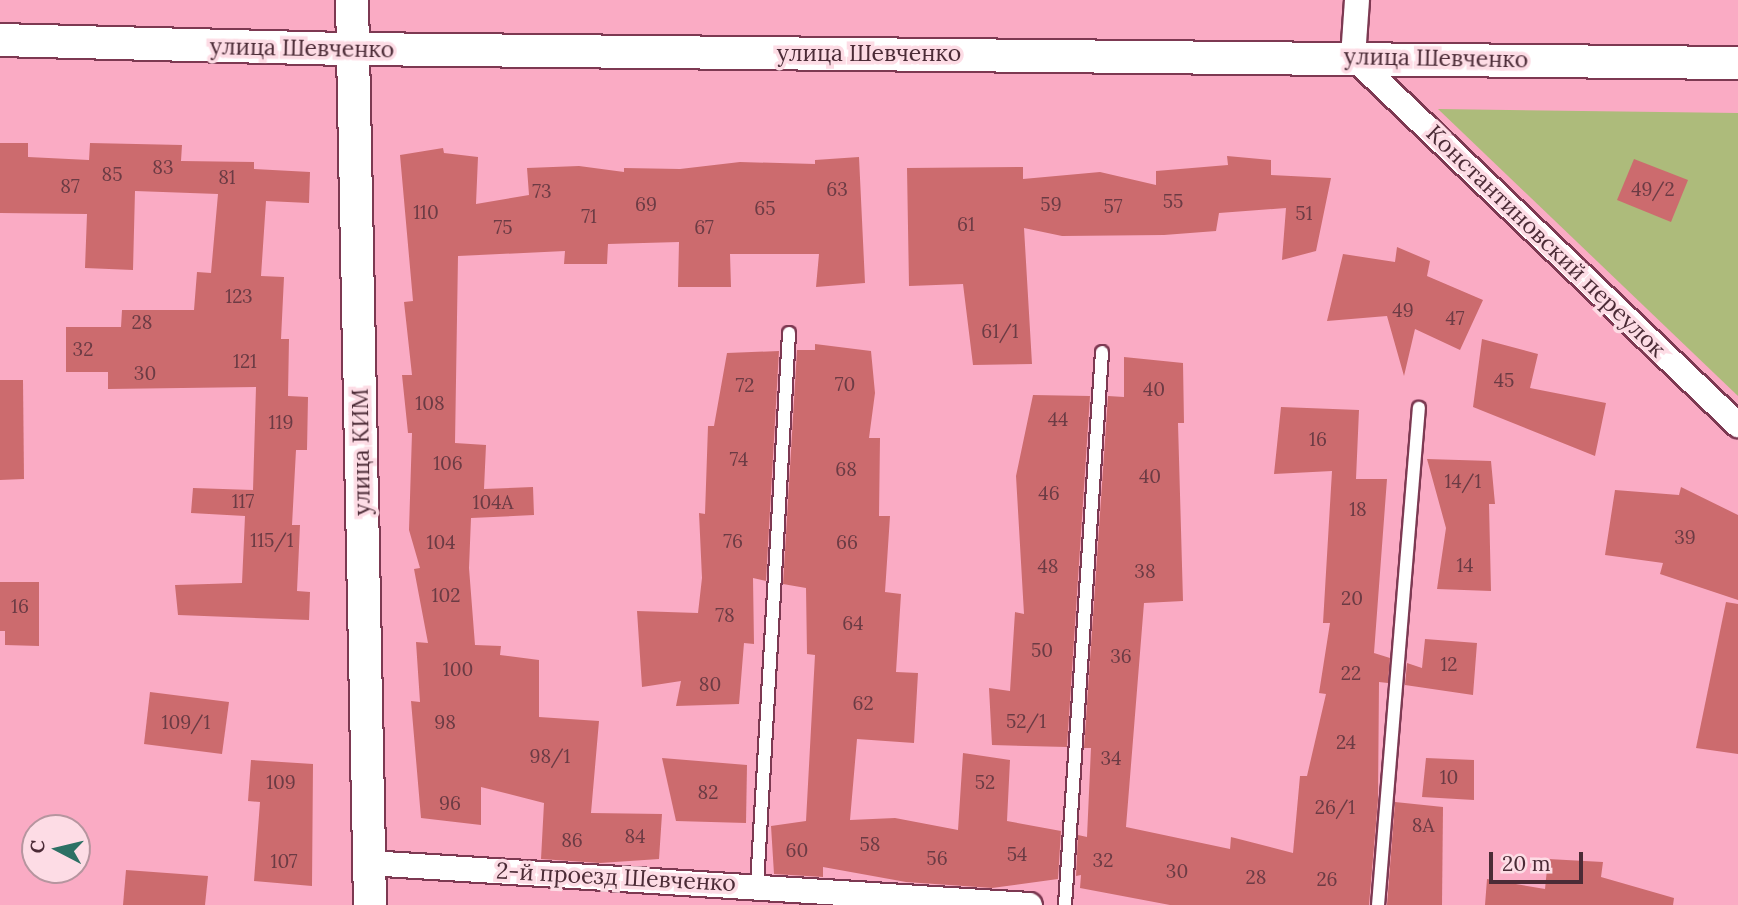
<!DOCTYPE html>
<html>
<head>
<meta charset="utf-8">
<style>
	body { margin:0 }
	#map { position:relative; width:1738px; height:905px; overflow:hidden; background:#faabc4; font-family:Lora,serif }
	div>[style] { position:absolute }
	.green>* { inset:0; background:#adbb7b }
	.building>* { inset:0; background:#cc6b6e }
	.roads { filter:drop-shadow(2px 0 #7d3952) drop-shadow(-2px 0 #7d3952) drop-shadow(0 2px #7d3952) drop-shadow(0 -2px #7d3952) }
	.service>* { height:12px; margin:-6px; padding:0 6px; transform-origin:6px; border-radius:6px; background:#fff }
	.minor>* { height:24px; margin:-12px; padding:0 12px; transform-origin:12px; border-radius:12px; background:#fff }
	.tertiary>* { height:32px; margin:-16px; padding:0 16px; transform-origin:16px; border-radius:16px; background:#fff }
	span { translate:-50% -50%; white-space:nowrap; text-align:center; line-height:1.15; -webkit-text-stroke:7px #fddce5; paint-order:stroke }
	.number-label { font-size:19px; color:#6b3b44 }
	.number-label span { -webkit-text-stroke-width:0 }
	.street-label { font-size:23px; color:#4b2b36 }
	.north { position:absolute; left:21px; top:814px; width:70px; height:70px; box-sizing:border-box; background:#fddce5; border:2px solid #b6959f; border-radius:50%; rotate:277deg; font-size:19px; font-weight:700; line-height:28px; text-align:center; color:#4b2b36 }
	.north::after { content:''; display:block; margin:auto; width:24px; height:32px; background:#2c7064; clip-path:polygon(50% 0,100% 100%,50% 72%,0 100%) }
	.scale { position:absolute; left:1489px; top:852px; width:94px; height:32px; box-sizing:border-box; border:4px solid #4b2b36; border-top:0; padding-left:9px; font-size:21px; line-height:24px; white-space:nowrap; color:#4b2b36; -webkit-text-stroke:5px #fddce5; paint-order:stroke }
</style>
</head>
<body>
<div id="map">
	<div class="green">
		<div style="clip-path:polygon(1438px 109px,1738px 113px,1738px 396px)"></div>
	</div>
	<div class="building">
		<div style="clip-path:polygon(0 143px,28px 143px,28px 157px,89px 160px,90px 143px,182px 145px,181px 161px,254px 162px,254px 169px,310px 172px,309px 203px,266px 201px,261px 276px,284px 277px,281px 339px,289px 339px,288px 396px,308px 397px,307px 450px,296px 450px,292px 525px,300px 525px,297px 591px,310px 592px,309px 620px,178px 615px,175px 585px,242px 583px,245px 516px,191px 513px,193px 488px,253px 490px,256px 387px,108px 389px,108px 372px,66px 372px,66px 327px,121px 327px,122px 310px,194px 310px,197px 272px,211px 273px,218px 194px,135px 191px,133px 270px,85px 268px,87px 214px,0 213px)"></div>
		<div style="clip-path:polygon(443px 148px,444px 153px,478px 157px,476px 204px,529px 195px,527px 168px,579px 166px,624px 172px,624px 168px,680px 169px,740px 162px,815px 164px,815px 160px,859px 157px,865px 283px,816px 287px,819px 254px,730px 254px,731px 287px,678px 287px,679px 242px,608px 244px,607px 264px,564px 264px,565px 251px,458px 256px,455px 443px,486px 445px,484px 489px,533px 487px,534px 515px,471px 518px,469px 568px,475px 645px,501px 646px,500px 655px,539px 660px,539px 717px,599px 721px,591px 813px,662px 814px,659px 859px,600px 863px,541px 859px,544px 803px,481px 787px,481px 825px,421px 818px,411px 701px,420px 702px,416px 642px,428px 643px,414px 569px,420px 568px,409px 530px,412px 433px,408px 433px,402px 375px,412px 375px,404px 302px,413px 301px,400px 155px)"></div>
		<div style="clip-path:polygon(1227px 156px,1271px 160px,1271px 175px,1331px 178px,1316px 251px,1282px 260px,1286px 208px,1219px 213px,1216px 231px,1164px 235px,1062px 236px,1024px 228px,1032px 364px,973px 365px,963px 284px,909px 286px,907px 168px,1023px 167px,1023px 179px,1100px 172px,1156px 185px,1156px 171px,1228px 165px)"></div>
		<div style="clip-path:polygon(1634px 159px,1688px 180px,1671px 222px,1617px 200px)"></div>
		<div style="clip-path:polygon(1397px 247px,1430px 261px,1427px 276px,1483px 300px,1460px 350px,1415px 329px,1404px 376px,1387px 316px,1327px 321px,1343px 254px,1395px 262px)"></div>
		<div style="clip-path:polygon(1482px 339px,1538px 354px,1530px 388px,1606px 403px,1595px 456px,1473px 407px)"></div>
		<div style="clip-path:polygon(815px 344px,871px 351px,875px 393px,869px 438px,880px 438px,879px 516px,890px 516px,885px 592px,901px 594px,896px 672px,918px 673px,914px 743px,857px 739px,850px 820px,895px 818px,958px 830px,963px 753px,1010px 760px,1007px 821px,1061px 831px,1058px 879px,992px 888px,906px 882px,823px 867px,823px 877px,774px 874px,771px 826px,806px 821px,815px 655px,807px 654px,806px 588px,783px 584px,797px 350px,815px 350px)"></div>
		<div style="clip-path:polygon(779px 351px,766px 581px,753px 578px,754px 644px,744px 643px,739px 704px,676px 706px,681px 681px,642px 687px,637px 611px,698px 613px,702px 578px,699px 513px,705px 514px,708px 426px,714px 426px,727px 353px)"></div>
		<div style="clip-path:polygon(1124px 357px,1183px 363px,1184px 423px,1178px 423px,1183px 601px,1144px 603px,1126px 827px,1230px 849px,1231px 837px,1293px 853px,1300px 776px,1307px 776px,1326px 694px,1319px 693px,1330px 623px,1323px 623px,1332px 471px,1274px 474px,1281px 407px,1359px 410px,1356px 479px,1387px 479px,1374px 653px,1390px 658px,1388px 683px,1379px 682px,1378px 800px,1369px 905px,1170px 905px,1080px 888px,1081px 875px,1076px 876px,1078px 835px,1087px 837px,1091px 748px,1084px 748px,1108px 396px,1124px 397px)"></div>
		<div style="clip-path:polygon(0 380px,23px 380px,24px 479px,0 480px)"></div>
		<div style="clip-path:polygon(1033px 395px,1090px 396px,1067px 747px,992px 745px,989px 688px,1010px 691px,1015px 612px,1024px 614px,1016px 476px)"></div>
		<div style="clip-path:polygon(1427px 459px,1491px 461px,1495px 504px,1489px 504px,1491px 591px,1437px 589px,1446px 528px)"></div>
		<div style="clip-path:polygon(1681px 487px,1738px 515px,1738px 600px,1660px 574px,1663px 563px,1605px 555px,1615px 490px,1679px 495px)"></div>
		<div style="clip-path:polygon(0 582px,39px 582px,39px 646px,5px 645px,5px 631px,0 631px)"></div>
		<div style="clip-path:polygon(1726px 602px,1738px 604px,1738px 754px,1696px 748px)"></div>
		<div style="clip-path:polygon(1425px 639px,1477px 643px,1473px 695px,1405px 685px,1407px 663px,1422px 668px)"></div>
		<div style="clip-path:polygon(150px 692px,229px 702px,222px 754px,144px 744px)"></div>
		<div style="clip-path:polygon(662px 758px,747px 765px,746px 823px,676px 821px)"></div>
		<div style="clip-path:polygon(1426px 758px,1474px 760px,1474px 800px,1422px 797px)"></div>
		<div style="clip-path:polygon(251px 760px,313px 764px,312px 886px,254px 881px,260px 802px,248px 801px)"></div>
		<div style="clip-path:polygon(1395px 802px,1443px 807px,1442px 905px,1387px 905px)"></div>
		<div style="clip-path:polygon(1548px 859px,1603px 862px,1601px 877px,1674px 898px,1673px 905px,1485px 905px,1487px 879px,1545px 889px)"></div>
		<div style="clip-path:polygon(126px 870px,208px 876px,205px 905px,123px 905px)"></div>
	</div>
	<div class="roads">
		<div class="service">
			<div style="left:757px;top:885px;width:553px;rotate:-86.68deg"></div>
			<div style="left:1065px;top:905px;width:554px;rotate:-86.17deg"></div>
			<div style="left:1378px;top:905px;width:499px;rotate:-85.3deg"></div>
		</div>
		<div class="minor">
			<div style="left:1357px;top:0;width:57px;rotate:94deg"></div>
			<div style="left:1353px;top:57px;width:533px;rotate:43.71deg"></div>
			<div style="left:369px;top:863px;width:662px;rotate:3.64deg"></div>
		</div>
		<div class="tertiary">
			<div style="left:352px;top:0;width:905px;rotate:88.86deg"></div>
			<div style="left:0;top:40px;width:353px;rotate:1.5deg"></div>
			<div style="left:353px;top:49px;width:1385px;rotate:0.58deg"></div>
		</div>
	</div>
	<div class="number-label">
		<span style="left:163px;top:168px">83</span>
		<span style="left:112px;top:175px">85</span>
		<span style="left:227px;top:178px">81</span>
		<span style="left:70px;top:187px">87</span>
		<span style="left:837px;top:190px">63</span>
		<span style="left:1653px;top:190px">49/2</span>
		<span style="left:542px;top:192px">73</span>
		<span style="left:1173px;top:202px">55</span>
		<span style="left:646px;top:205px">69</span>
		<span style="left:1051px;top:205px">59</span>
		<span style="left:1113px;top:207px">57</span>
		<span style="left:765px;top:209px">65</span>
		<span style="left:426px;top:213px">110</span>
		<span style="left:1304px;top:214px">51</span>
		<span style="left:589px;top:217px">71</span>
		<span style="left:966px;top:225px">61</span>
		<span style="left:503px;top:228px">75</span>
		<span style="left:704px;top:228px">67</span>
		<span style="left:239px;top:297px">123</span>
		<span style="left:1403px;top:311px">49</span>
		<span style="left:1455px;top:319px">47</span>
		<span style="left:142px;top:323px">28</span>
		<span style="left:1000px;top:332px">61/1</span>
		<span style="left:83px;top:350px">32</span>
		<span style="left:245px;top:362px">121</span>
		<span style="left:145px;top:374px">30</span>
		<span style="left:1504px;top:381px">45</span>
		<span style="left:845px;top:385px">70</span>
		<span style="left:745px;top:386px">72</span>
		<span style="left:1154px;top:390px">40</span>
		<span style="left:430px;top:404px">108</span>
		<span style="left:1058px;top:420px">44</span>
		<span style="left:281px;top:423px">119</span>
		<span style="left:1318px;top:440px">16</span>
		<span style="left:739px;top:460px">74</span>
		<span style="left:448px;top:464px">106</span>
		<span style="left:846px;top:470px">68</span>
		<span style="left:1150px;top:477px">40</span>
		<span style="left:1463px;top:482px">14/1</span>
		<span style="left:1049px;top:494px">46</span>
		<span style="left:243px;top:502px">117</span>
		<span style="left:493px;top:503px">104А</span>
		<span style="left:1358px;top:510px">18</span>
		<span style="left:1685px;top:538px">39</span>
		<span style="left:272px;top:541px">115/1</span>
		<span style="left:733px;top:542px">76</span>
		<span style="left:441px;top:543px">104</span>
		<span style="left:847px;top:543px">66</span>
		<span style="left:1465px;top:566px">14</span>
		<span style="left:1048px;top:567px">48</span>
		<span style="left:1145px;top:572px">38</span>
		<span style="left:446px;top:596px">102</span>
		<span style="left:1352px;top:599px">20</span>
		<span style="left:20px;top:607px">16</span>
		<span style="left:725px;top:616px">78</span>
		<span style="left:853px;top:624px">64</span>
		<span style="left:1042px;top:651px">50</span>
		<span style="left:1121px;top:657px">36</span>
		<span style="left:1449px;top:665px">12</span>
		<span style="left:458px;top:670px">100</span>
		<span style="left:1351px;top:674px">22</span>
		<span style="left:710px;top:685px">80</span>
		<span style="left:863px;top:704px">62</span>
		<span style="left:1026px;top:722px">52/1</span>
		<span style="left:186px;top:723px">109/1</span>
		<span style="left:445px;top:723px">98</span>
		<span style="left:1346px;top:743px">24</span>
		<span style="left:550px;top:757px">98/1</span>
		<span style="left:1111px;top:759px">34</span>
		<span style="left:1449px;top:778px">10</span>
		<span style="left:281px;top:783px">109</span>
		<span style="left:985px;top:783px">52</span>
		<span style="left:708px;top:793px">82</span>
		<span style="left:450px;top:804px">96</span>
		<span style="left:1335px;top:808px">26/1</span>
		<span style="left:1423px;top:826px">8А</span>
		<span style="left:635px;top:837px">84</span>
		<span style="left:572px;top:841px">86</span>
		<span style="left:870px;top:845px">58</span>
		<span style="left:797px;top:851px">60</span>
		<span style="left:1017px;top:855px">54</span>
		<span style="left:937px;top:859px">56</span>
		<span style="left:1103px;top:861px">32</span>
		<span style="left:284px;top:862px">107</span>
		<span style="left:1177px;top:872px">30</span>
		<span style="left:1256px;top:878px">28</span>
		<span style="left:1327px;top:880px">26</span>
	</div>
	<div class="street-label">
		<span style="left:302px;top:48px;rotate:1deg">улица Шевченко</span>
		<span style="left:869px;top:53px">улица Шевченко</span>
		<span style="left:1436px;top:58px;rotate:1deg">улица Шевченко</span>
		<span style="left:1546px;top:241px;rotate:44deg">Константиновский переулок</span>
		<span style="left:361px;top:452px;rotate:-91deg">улица КИМ</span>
		<span style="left:616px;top:877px;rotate:3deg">2-й проезд Шевченко</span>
	</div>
	<div class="north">С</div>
	<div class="scale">20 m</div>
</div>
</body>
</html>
